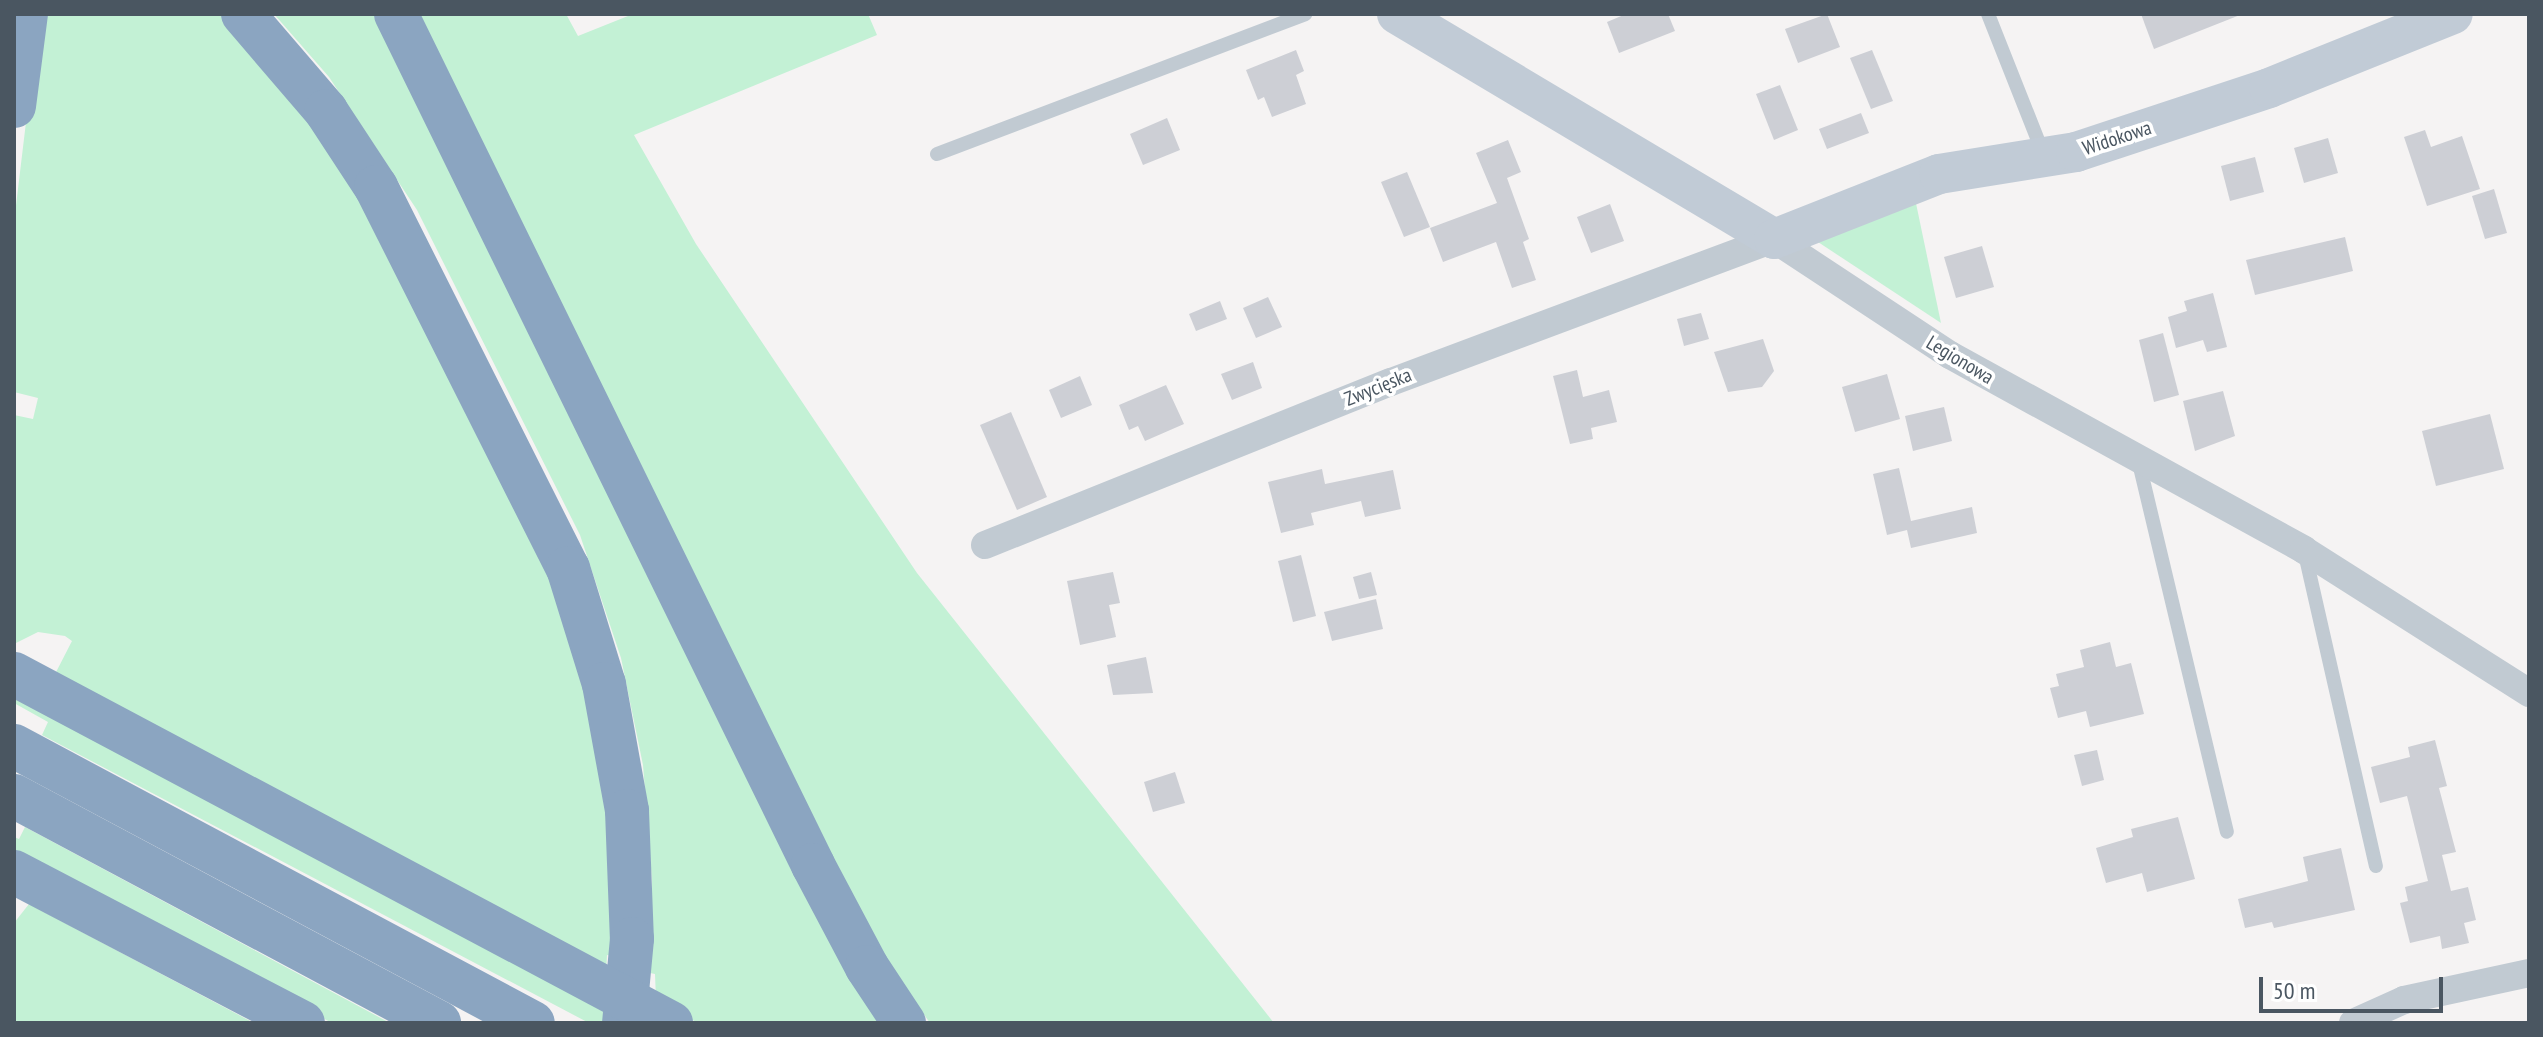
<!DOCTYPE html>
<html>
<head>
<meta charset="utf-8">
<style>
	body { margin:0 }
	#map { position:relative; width:2543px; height:1037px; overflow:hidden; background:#f5f3f3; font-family:"PT Sans Narrow",sans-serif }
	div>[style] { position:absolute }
	.green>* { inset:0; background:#c3f1d5 }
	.building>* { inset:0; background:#cdcfd5 }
	.lane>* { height:14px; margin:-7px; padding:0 7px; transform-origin:7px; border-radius:7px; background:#c1cad2 }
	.street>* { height:28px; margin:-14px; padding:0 14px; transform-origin:14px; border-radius:14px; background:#c1cad2 }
	.secondary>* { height:40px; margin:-20px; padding:0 20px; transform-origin:20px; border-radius:20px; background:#c1cbd6 }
	.highway>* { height:44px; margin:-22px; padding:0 22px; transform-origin:22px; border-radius:22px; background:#8ba5c1 }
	span { translate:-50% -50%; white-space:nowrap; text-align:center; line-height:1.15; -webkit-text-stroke:7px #fff; paint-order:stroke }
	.street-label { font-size:20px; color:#4a5661 }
	.frame { position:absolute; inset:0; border:16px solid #4a5661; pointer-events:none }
	.scale { position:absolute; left:2259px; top:977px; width:184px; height:36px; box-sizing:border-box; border:4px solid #4a5661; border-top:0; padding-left:10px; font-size:24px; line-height:28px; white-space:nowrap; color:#4a5661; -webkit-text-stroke:6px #fff; paint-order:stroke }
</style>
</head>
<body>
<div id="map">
	<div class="green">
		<div style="clip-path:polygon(39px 14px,221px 14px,254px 48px,363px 198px,565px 606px,607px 786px,613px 956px,607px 955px,606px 974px,53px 678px,72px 641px,65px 636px,38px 632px,14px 644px,14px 415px,33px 419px,38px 398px,14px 392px,14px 222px)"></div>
		<div style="clip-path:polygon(274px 14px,381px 14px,890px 1023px,698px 1023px,656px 1000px,655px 974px,650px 973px,652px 881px,643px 765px,621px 658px,580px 535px,417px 210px,329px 77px)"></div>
		<div style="clip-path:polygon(416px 14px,566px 14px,578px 36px,633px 14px,868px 14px,877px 35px,634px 135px,696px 244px,917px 573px,1274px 1023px,930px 1023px,889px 965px,817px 832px)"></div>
		<div style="clip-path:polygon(1913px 189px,1941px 323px,1818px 242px)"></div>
		<div style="clip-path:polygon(14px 692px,646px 1023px,589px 1023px,42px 735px,48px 722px,14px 703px)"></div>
		<div style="clip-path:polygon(25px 827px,390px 1023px,332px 1023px,14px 853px,14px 837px,19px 839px)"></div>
		<div style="clip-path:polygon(29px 904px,254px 1023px,14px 1023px,14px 923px)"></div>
	</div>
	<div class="building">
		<div style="clip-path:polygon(1626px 14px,1668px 14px,1675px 31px,1619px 53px,1607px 22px)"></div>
		<div style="clip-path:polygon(1827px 14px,1840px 47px,1798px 63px,1785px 29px)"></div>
		<div style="clip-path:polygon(2141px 14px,2240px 14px,2240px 15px,2154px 49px)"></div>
		<div style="clip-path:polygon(1296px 50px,1304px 71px,1296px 75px,1306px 104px,1272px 117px,1264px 97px,1258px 100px,1246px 70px)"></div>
		<div style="clip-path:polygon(1872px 50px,1893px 101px,1871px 109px,1850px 58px)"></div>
		<div style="clip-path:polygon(1780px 85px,1798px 130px,1774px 140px,1756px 94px)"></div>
		<div style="clip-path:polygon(1861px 113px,1869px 133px,1827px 149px,1819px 129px)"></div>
		<div style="clip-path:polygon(1167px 118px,1180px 150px,1143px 165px,1130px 134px)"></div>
		<div style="clip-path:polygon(2425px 130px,2431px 147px,2462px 136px,2480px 189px,2427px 206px,2404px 137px)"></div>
		<div style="clip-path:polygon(2328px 138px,2338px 173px,2304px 183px,2294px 148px)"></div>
		<div style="clip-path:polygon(1508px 140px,1521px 172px,1507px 178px,1529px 239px,1523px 242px,1536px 280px,1512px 288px,1496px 242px,1443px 262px,1430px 228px,1497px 203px,1476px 153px)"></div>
		<div style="clip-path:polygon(2255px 157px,2264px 192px,2230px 201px,2221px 166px)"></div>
		<div style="clip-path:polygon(1407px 172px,1430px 227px,1404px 237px,1381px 182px)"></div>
		<div style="clip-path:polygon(2494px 189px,2507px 233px,2485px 239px,2472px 196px)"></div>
		<div style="clip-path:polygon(1610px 204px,1624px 241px,1591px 253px,1577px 217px)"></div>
		<div style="clip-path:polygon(2345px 237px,2353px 271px,2255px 295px,2246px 260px)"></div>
		<div style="clip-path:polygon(1982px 246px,1994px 287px,1956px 298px,1944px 257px)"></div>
		<div style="clip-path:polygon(2213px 293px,2227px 347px,2207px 352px,2203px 340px,2176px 348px,2168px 317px,2187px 311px,2184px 301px)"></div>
		<div style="clip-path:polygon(1268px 297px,1282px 327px,1256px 338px,1243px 308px)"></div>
		<div style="clip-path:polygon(1220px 301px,1227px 319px,1196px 331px,1189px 314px)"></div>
		<div style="clip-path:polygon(1701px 313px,1709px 339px,1684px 346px,1677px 319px)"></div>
		<div style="clip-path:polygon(2163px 333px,2179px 395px,2154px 402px,2139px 340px)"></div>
		<div style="clip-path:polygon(1763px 339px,1774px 371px,1762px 387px,1728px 392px,1714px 352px)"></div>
		<div style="clip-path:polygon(1253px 362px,1262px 388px,1232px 400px,1221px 374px)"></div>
		<div style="clip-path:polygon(1577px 370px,1583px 397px,1609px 390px,1617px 422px,1591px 428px,1593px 439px,1570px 444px,1553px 376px)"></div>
		<div style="clip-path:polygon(1887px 374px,1900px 419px,1855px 432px,1842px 387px)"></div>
		<div style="clip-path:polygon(1080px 376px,1092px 405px,1061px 418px,1049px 390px)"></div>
		<div style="clip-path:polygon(1166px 385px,1184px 424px,1145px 441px,1138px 426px,1129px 430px,1119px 405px)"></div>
		<div style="clip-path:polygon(2223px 391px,2235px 436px,2195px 451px,2183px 401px)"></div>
		<div style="clip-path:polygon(1944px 407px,1952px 441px,1913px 451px,1905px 416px)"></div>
		<div style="clip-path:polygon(1011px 412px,1047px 497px,1017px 510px,980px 425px)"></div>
		<div style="clip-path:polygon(2490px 414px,2504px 469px,2436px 486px,2422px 431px)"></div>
		<div style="clip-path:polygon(1899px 468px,1911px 521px,1972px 507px,1977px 533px,1911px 548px,1907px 530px,1887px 535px,1873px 474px)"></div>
		<div style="clip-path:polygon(1322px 469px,1325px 484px,1393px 470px,1401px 509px,1365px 517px,1361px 501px,1311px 513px,1314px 525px,1281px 533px,1268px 482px)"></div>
		<div style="clip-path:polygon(1301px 555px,1316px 616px,1293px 622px,1278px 561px)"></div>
		<div style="clip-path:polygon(1113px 572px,1120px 603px,1109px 605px,1116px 637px,1080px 645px,1067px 581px)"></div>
		<div style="clip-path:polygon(1371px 572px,1377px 595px,1359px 599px,1353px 577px)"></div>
		<div style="clip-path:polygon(1376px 599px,1383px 629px,1332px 641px,1324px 612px)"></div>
		<div style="clip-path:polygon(2110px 642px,2116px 667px,2131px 663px,2144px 714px,2090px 727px,2086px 711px,2058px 718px,2050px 688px,2059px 686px,2056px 674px,2084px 667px,2080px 650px)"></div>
		<div style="clip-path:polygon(1146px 657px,1153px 693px,1113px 695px,1107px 665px)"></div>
		<div style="clip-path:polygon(2435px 740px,2447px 786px,2439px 788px,2456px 852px,2442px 855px,2451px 891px,2468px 887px,2476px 920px,2464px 923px,2469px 943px,2442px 949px,2440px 936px,2410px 943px,2400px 903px,2408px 901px,2405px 887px,2428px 881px,2407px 796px,2380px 803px,2371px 767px,2410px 757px,2408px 747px)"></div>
		<div style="clip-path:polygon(2097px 750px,2104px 780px,2082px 786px,2074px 755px)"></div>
		<div style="clip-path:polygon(1175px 772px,1185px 803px,1153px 812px,1144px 782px)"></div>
		<div style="clip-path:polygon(2178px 817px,2195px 879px,2147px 892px,2142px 873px,2106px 883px,2096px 848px,2133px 837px,2131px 829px)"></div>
		<div style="clip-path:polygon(2341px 848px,2355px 910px,2274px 928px,2272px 922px,2245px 928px,2238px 899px,2308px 881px,2303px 857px)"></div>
	</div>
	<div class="lane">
		<div style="left:1988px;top:14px;width:149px;rotate:68.4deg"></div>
		<div style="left:937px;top:154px;width:394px;rotate:-20.8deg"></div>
		<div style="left:2139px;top:463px;width:379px;rotate:76.6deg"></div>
		<div style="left:2305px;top:554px;width:320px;rotate:77.2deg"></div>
	</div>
	<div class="street">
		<div style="left:985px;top:545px;width:437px;rotate:-21.9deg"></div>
		<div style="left:1391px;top:382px;width:409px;rotate:-20.5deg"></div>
		<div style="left:1774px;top:239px;width:211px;rotate:33.4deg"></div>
		<div style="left:1950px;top:355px;width:404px;rotate:28.8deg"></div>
		<div style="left:2304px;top:550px;width:267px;rotate:32.4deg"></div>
		<div style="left:2353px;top:1023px;width:56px;rotate:-24.3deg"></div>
		<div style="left:2404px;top:1000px;width:128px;rotate:-12.2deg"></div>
	</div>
	<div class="secondary">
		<div style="left:1397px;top:14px;width:439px;rotate:30.8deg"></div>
		<div style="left:1774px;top:239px;width:177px;rotate:-21.5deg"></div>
		<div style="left:1939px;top:174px;width:139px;rotate:-9.1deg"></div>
		<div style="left:2076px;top:152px;width:203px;rotate:-18.3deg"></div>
		<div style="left:2269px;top:88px;width:198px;rotate:-21.9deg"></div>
	</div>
	<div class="highway">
		<div style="left:243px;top:14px;width:128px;rotate:49.4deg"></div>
		<div style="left:326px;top:111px;width:91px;rotate:56.7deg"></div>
		<div style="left:376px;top:187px;width:427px;rotate:63.3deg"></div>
		<div style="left:568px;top:568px;width:121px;rotate:72.8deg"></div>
		<div style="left:604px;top:684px;width:129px;rotate:79.7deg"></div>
		<div style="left:627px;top:811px;width:128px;rotate:87.8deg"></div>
		<div style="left:632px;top:939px;width:84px;rotate:95.4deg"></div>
		<div style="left:396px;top:14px;width:948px;rotate:63.89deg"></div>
		<div style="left:813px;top:865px;width:115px;rotate:62.1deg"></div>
		<div style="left:867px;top:967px;width:67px;rotate:56.5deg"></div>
		<div style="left:14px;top:106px;width:93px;rotate:-82.6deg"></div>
		<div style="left:14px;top:674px;width:744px;rotate:27.98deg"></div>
		<div style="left:14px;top:746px;width:588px;rotate:28.09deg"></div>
		<div style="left:14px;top:796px;width:482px;rotate:28.1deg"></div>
		<div style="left:14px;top:872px;width:326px;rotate:27.6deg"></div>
	</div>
	<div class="street-label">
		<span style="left:2117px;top:138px;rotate:-18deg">Widokowa</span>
		<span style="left:1960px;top:360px;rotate:31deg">Legionowa</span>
		<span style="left:1378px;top:387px;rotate:-22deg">Zwycięska</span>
	</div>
	<div class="frame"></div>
	<div class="scale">50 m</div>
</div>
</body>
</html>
